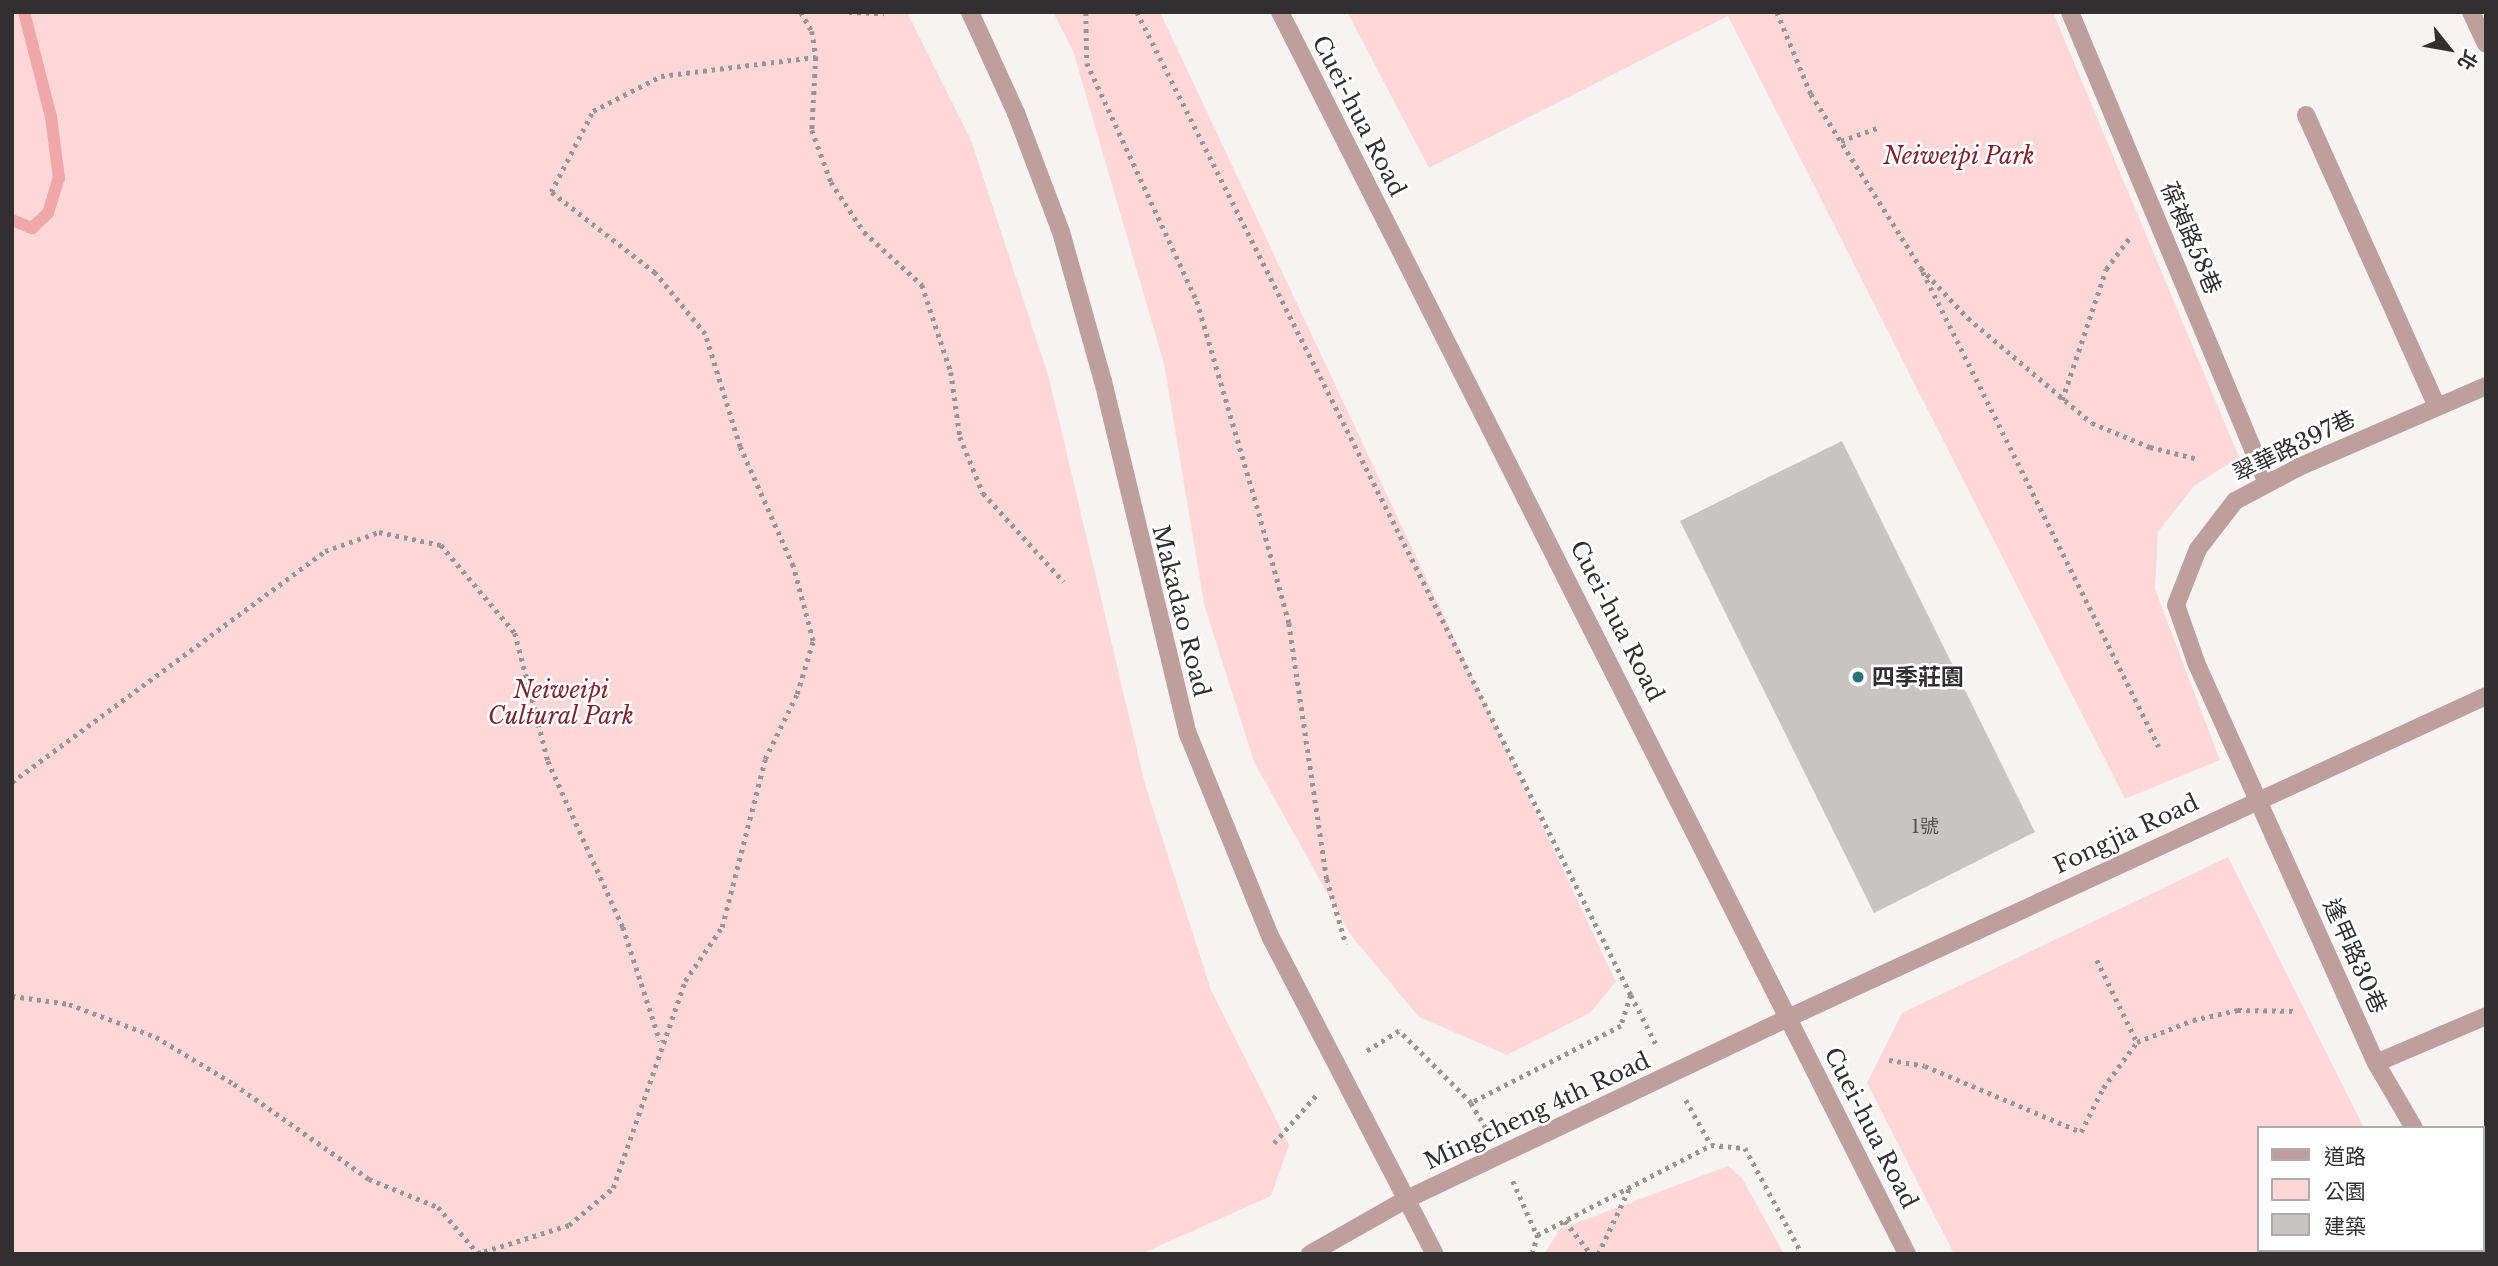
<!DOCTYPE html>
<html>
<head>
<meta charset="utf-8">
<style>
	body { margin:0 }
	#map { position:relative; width:2498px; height:1266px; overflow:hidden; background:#f8f3f3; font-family:"Libre Baskerville","Noto Sans TC",serif }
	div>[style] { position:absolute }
	.green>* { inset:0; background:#fed8d8 }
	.stream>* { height:12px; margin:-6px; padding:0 6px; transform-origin:6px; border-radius:6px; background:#f0a7a8 }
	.building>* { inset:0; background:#c8c4c4 }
	.path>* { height:4.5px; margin-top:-2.25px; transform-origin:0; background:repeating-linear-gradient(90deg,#999595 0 3.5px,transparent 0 8.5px) }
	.service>* { height:18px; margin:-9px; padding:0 9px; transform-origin:9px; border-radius:9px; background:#bf9e9e }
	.minor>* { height:18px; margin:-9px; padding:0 9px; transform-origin:9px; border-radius:9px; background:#bf9e9e }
	.tertiary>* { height:18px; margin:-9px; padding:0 9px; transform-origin:9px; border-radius:9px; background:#bf9e9e }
	.dots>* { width:19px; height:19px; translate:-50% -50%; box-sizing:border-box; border:4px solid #fff; border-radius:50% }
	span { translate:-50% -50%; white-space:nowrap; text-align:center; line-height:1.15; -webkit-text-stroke:5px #fff; paint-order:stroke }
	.number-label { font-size:19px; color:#575454 }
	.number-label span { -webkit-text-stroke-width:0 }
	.street-label { font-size:23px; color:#312f2f }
	.park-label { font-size:23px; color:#7b2730; font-style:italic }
	.poi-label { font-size:23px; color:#312f2f; font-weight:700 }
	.left { translate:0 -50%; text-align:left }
	.frame { position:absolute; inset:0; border:14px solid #312f2f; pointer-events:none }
	.legend { position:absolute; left:2257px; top:1126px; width:228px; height:126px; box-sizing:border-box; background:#fff; border:2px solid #adacac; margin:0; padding:9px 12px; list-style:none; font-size:21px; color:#312f2f }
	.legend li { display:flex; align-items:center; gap:14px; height:35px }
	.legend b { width:35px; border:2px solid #adacac }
	.north { position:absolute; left:2414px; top:14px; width:70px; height:70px; -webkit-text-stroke:5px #fff; paint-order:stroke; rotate:121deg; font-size:19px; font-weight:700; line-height:28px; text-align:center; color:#312f2f }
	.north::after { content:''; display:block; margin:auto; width:24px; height:32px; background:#312f2f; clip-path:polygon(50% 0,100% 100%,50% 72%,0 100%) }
</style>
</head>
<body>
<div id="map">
	<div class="green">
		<div style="clip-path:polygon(12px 12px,907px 12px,971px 140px,1049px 378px,1145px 784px,1211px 990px,1289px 1145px,1271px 1196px,1141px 1254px,12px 1254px)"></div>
		<div style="clip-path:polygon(1053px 12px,1160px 12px,1616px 982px,1590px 1013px,1507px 1055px,1419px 1017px,1350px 934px,1254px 762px,1204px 604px,1164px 364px,1073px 51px)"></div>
		<div style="clip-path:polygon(1347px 12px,2053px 12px,2239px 457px,2194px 486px,2158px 532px,2155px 589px,2220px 760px,2125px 799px,1728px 16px,1429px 168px)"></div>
		<div style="clip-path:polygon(2228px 857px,2364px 1128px,2258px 1128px,2258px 1250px,2482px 1250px,2482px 1222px,2486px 1254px,1954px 1254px,1867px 1083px,1902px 1013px)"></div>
		<div style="clip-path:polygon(1728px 1166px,1742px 1178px,1784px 1254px,1544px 1254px,1560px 1229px)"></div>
	</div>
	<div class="stream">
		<div style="left:12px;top:220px;width:22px;rotate:22deg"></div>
		<div style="left:32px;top:228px;width:22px;rotate:-43deg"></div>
		<div style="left:48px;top:213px;width:37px;rotate:-73deg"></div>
		<div style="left:59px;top:178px;width:62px;rotate:-97.5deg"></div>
		<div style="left:51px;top:117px;width:108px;rotate:-104.4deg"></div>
	</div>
	<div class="building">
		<div style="clip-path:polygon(1842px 441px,2035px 832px,1874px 913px,1680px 521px)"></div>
	</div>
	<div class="path">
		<div style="left:801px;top:12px;width:22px;rotate:60deg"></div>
		<div style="left:812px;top:31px;width:26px;rotate:81deg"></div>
		<div style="left:816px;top:57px;width:73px;rotate:93.1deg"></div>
		<div style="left:812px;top:130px;width:55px;rotate:69.9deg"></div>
		<div style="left:831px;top:182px;width:60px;rotate:56.6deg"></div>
		<div style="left:864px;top:232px;width:79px;rotate:42.4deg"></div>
		<div style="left:922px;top:285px;width:92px;rotate:71.6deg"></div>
		<div style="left:951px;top:372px;width:66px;rotate:82.1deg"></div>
		<div style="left:960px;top:437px;width:61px;rotate:67.7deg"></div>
		<div style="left:983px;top:493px;width:120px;rotate:47.7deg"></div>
		<div style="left:849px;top:12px;width:35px;rotate:2deg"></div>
		<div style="left:1086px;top:12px;width:51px;rotate:88.9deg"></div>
		<div style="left:1087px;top:63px;width:262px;rotate:65.2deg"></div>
		<div style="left:1197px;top:301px;width:221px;rotate:73.7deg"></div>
		<div style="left:1259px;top:513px;width:114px;rotate:74.7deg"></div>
		<div style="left:1289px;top:623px;width:259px;rotate:81.6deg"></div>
		<div style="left:1327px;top:879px;width:68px;rotate:73.7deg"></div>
		<div style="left:1137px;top:12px;width:1100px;rotate:63.32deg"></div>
		<div style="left:1631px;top:995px;width:33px;rotate:108deg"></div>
		<div style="left:1621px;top:1026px;width:169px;rotate:152.8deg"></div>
		<div style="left:1471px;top:1103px;width:102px;rotate:-135deg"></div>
		<div style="left:1399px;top:1031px;width:41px;rotate:147.8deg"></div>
		<div style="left:1777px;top:12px;width:89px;rotate:67.5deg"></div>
		<div style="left:1811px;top:94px;width:206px;rotate:57.7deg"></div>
		<div style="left:1921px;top:268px;width:69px;rotate:46.8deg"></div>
		<div style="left:1968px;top:318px;width:162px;rotate:40.3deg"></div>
		<div style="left:2092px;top:423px;width:63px;rotate:22.5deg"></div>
		<div style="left:2150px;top:447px;width:49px;rotate:14deg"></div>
		<div style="left:1841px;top:141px;width:41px;rotate:-19.7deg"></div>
		<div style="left:1923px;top:272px;width:530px;rotate:63.58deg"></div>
		<div style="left:2062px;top:400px;width:138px;rotate:-71.4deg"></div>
		<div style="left:2106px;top:269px;width:40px;rotate:-53deg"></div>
		<div style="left:12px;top:782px;width:389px;rotate:-36.4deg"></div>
		<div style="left:325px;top:551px;width:57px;rotate:-19.4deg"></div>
		<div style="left:379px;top:532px;width:63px;rotate:11.8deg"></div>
		<div style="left:441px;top:545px;width:115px;rotate:49.9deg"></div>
		<div style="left:515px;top:633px;width:132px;rotate:75.5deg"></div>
		<div style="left:548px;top:761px;width:182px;rotate:65.7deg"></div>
		<div style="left:623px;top:927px;width:120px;rotate:72deg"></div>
		<div style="left:2097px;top:960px;width:91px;rotate:64deg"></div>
		<div style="left:1631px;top:995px;width:57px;rotate:63deg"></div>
		<div style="left:12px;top:996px;width:58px;rotate:8deg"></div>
		<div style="left:69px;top:1004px;width:93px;rotate:20.8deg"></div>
		<div style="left:156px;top:1037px;width:91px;rotate:31.1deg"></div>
		<div style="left:234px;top:1084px;width:165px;rotate:35.1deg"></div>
		<div style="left:369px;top:1179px;width:74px;rotate:22.1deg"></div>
		<div style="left:438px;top:1207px;width:60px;rotate:49.1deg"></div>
		<div style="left:477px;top:1252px;width:7px;rotate:16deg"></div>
		<div style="left:1889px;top:1060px;width:36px;rotate:9deg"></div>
		<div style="left:1925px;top:1066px;width:169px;rotate:22.9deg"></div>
		<div style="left:2081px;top:1132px;width:49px;rotate:-63.4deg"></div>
		<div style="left:2103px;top:1088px;width:57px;rotate:-53.5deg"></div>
		<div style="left:2137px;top:1042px;width:60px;rotate:-21.4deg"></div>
		<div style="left:2193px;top:1020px;width:46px;rotate:-12.5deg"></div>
		<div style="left:2238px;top:1010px;width:58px;rotate:1deg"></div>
		<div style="left:1686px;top:1100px;width:51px;rotate:60.9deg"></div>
		<div style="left:1471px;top:1103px;width:31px;rotate:59deg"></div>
		<div style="left:1274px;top:1143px;width:67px;rotate:-48.7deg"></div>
		<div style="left:1513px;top:1181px;width:59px;rotate:66deg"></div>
		<div style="left:1565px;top:1221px;width:42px;rotate:51.8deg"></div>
		<div style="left:2348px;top:1250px;width:11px;rotate:22deg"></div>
		<div style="left:476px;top:1254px;width:97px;rotate:-17.3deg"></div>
		<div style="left:569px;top:1225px;width:57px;rotate:-40.1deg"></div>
		<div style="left:613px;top:1188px;width:219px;rotate:-70.8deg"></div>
		<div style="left:685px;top:981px;width:65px;rotate:-55.6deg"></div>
		<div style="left:722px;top:927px;width:173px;rotate:-75.6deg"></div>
		<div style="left:765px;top:759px;width:72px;rotate:-63.8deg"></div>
		<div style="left:797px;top:694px;width:55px;rotate:-73.2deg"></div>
		<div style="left:813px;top:641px;width:78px;rotate:-104.9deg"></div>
		<div style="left:793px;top:566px;width:130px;rotate:-114deg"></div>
		<div style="left:740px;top:447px;width:118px;rotate:-107.2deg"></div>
		<div style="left:705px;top:334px;width:79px;rotate:-129.3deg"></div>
		<div style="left:655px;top:273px;width:132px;rotate:-142.1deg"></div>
		<div style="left:551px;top:192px;width:91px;rotate:-62.6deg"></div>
		<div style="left:593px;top:111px;width:76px;rotate:-27.2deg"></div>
		<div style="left:661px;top:76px;width:156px;rotate:-7deg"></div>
		<div style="left:1532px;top:1254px;width:20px;rotate:-75deg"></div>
		<div style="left:1537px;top:1235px;width:196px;rotate:-27.3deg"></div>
		<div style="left:1711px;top:1145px;width:34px;rotate:5deg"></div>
		<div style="left:1745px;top:1148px;width:120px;rotate:61.7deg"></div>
		<div style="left:1598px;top:1254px;width:72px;rotate:-64.5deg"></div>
	</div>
	<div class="service">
		<div style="left:2070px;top:12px;width:511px;rotate:67.3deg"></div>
		<div style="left:2471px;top:12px;width:35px;rotate:65deg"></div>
		<div style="left:2306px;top:115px;width:319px;rotate:65.8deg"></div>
		<div style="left:2376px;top:1063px;width:120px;rotate:-23.1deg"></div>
		<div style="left:2414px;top:1128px;width:75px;rotate:-120.3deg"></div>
		<div style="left:2376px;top:1063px;width:440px;rotate:-114.2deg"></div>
		<div style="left:2196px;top:662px;width:60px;rotate:-109.3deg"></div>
		<div style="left:2176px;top:605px;width:60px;rotate:-68.6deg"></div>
		<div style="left:2198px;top:549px;width:61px;rotate:-52.4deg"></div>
		<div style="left:2235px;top:501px;width:72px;rotate:-28deg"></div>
		<div style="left:2299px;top:467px;width:204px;rotate:-23.4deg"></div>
		<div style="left:2482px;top:1187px;width:4px;rotate:14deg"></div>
	</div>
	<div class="minor">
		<div style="left:1788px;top:1018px;width:769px;rotate:-24.76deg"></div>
	</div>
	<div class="tertiary">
		<div style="left:970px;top:12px;width:111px;rotate:65.5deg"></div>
		<div style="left:1016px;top:113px;width:127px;rotate:69.3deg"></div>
		<div style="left:1061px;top:232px;width:155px;rotate:74.3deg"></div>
		<div style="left:1103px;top:381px;width:363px;rotate:76.5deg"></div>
		<div style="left:1188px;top:734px;width:220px;rotate:67.9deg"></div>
		<div style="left:1271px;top:938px;width:356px;rotate:62.6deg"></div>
		<div style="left:1280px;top:12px;width:1391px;rotate:63.21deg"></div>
		<div style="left:1310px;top:1254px;width:112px;rotate:-29.6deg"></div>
		<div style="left:1407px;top:1199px;width:422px;rotate:-25.4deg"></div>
	</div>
	<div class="dots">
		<div style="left:1858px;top:677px;background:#2a7477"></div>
	</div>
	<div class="number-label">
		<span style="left:1925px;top:827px">1號</span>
	</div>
	<div class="street-label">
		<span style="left:1359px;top:116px;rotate:63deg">Cuei-hua Road</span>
		<span style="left:2191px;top:238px;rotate:67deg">葆禎路58巷</span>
		<span style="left:2294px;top:446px;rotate:-26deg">翠華路397巷</span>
		<span style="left:1181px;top:611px;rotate:76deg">Makadao Road</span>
		<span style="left:1617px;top:621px;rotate:63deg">Cuei-hua Road</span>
		<span style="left:2126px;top:834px;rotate:-25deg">Fongjia Road</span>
		<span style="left:2355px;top:956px;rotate:66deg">逢甲路30巷</span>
		<span style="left:1537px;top:1111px;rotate:-25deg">Mingcheng 4th Road</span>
		<span style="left:1871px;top:1128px;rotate:63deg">Cuei-hua Road</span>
	</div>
	<div class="park-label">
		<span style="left:1959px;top:156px">Neiweipi Park</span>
		<span style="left:561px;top:703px">Neiweipi<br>Cultural Park</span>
	</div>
	<div class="poi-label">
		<span class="left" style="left:1872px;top:677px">四季莊園</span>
	</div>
	<div class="frame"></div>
	<ul class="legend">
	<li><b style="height:9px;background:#bf9e9e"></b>道路</li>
	<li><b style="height:19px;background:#fed8d8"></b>公園</li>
	<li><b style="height:19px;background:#c8c4c4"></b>建築</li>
	</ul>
	<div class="north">北</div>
</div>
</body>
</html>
